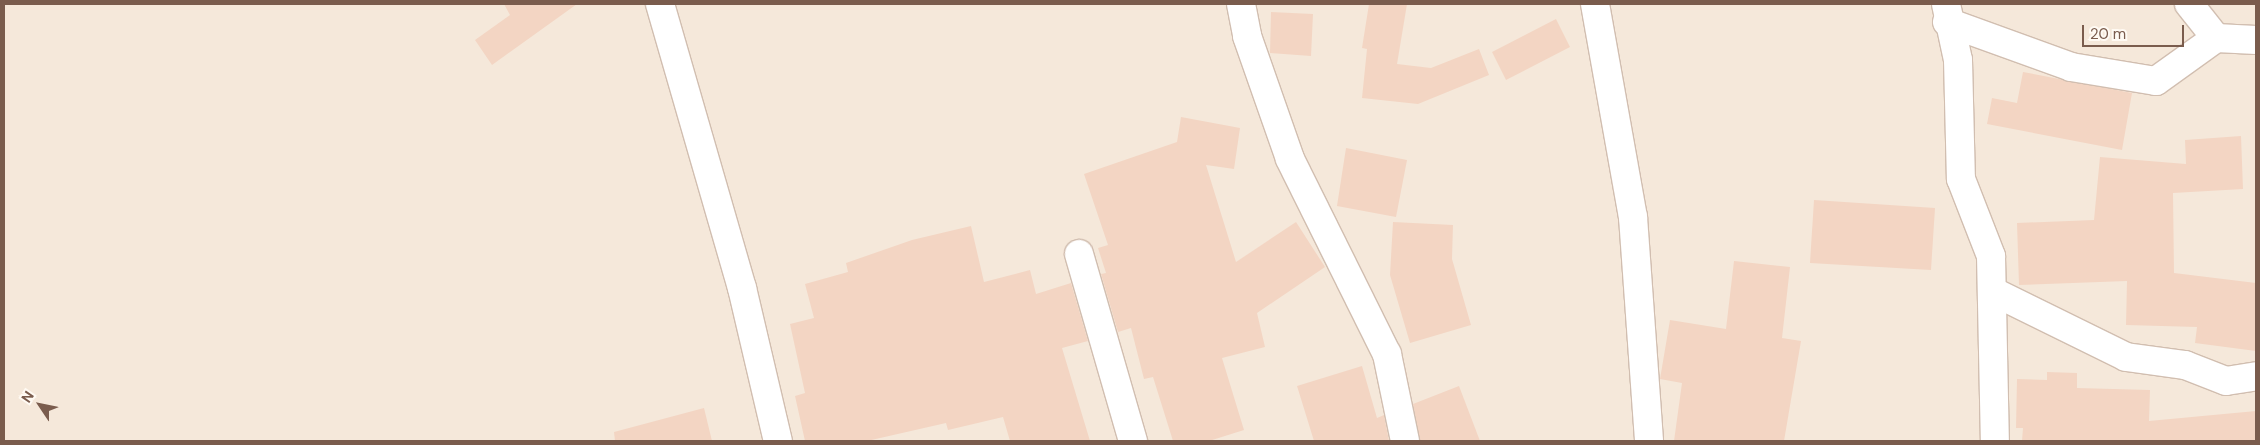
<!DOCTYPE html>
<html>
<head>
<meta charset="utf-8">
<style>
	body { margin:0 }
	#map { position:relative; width:2260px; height:445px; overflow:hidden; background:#fdf6ec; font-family:"DM Sans",sans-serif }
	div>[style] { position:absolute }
	.residential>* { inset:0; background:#f5e8da }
	.building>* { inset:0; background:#f3d5c3 }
	.roads { filter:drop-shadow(1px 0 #d1beb0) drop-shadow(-1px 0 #d1beb0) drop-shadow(0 1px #d1beb0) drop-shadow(0 -1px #d1beb0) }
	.minor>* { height:28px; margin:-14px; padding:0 14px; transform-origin:14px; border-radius:14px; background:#fff }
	span { translate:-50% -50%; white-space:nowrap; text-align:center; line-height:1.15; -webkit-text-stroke:4.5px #fffaf3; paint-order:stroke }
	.frame { position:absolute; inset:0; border:5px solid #7a5c4d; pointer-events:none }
	.north { position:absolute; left:15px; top:380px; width:50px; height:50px; -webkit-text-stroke:4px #fffaf3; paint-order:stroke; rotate:304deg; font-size:14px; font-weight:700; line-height:20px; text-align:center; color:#7a5c4d }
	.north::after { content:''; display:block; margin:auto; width:18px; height:22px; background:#7a5c4d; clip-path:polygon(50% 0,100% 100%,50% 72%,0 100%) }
	.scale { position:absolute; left:2082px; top:25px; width:102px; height:22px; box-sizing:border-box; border:2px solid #7a5c4d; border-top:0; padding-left:6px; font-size:15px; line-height:18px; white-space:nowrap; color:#7a5c4d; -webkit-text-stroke:4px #fffaf3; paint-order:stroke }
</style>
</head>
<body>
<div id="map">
	<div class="residential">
		<div style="clip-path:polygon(4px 4px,2256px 4px,2256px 441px,4px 441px)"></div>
	</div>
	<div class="building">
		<div style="clip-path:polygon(504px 4px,577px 4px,492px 65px,475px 40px,510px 15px)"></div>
		<div style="clip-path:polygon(1369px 4px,1407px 4px,1397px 64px,1431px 68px,1479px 49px,1489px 75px,1418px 104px,1362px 98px,1367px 49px,1362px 48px)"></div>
		<div style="clip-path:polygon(1271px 12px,1313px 14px,1311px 56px,1270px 53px)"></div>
		<div style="clip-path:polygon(1556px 19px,1570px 47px,1506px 80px,1492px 52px)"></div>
		<div style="clip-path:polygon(2023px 72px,2132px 93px,2122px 150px,1987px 124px,1992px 98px,2017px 103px)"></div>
		<div style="clip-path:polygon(1181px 117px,1240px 128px,1234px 169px,1206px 165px,1236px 262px,1296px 222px,1325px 267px,1257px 313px,1265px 347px,1222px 358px,1244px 430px,1209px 441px,1173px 441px,1153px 377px,1144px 379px,1131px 328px,1118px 332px,1101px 274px,1106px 273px,1098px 248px,1108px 245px,1084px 174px,1177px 142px)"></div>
		<div style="clip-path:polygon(2241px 136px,2243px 189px,2173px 193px,2174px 273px,2256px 283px,2256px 351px,2195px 343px,2197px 327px,2126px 325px,2127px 281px,2019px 285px,2017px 223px,2094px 220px,2100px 157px,2186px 164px,2185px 140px)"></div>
		<div style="clip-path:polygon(1346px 148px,1407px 160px,1396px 217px,1337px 206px)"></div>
		<div style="clip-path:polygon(1814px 200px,1935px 208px,1931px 270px,1810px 263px)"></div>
		<div style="clip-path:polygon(1393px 222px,1453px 225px,1452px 259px,1471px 325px,1410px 343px,1390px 275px)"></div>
		<div style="clip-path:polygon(971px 226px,984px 282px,1030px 270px,1036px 294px,1071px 283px,1088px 341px,1062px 348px,1090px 441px,1010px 441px,1003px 417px,948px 430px,946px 423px,867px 441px,805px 441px,795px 396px,805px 393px,790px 324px,814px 318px,805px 284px,848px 272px,846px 263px,912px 240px)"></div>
		<div style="clip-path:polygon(1734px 261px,1790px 267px,1782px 338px,1801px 341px,1784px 441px,1674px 441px,1682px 383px,1660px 379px,1670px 320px,1726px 329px)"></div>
		<div style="clip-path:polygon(1362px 366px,1377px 418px,1384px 415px,1389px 441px,1314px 441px,1297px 386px)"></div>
		<div style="clip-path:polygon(2047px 372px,2077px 373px,2077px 388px,2150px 390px,2149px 421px,2256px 411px,2256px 441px,2022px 441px,2023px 428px,2016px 428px,2017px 379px,2047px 380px)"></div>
		<div style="clip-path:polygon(1459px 386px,1480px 441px,1420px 441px,1413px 404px)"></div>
		<div style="clip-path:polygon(704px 408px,712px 441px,615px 441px,614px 432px)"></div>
	</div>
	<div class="roads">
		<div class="minor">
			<div style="left:660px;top:4px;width:296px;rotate:73.9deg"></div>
			<div style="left:742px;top:288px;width:157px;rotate:76.8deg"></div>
			<div style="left:1241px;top:4px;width:33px;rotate:79deg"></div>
			<div style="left:1247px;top:36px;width:130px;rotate:70.7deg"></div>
			<div style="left:1290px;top:159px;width:218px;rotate:63.6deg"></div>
			<div style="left:1387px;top:354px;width:89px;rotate:78.3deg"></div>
			<div style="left:1595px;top:4px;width:216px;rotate:79.9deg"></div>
			<div style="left:1633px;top:217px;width:225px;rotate:85.9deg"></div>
			<div style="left:1946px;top:4px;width:57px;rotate:77.9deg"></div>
			<div style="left:1958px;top:60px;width:119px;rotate:88.6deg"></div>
			<div style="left:1961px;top:179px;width:83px;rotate:68.7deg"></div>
			<div style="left:1991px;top:256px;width:185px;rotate:88.8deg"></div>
			<div style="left:2189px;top:4px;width:43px;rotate:51.5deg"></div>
			<div style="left:1947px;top:22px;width:132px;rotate:19.9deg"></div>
			<div style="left:2071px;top:67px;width:86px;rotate:9.4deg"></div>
			<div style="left:2156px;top:81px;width:74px;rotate:-35.6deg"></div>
			<div style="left:2216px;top:38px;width:40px;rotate:2.9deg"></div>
			<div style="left:1079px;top:254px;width:195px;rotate:73.9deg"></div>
			<div style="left:1992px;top:291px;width:149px;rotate:26.2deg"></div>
			<div style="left:2126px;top:357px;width:60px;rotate:7.7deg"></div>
			<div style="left:2185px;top:365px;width:44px;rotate:21.3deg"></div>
			<div style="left:2226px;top:381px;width:30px;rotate:-9deg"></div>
		</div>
	</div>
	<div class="frame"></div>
	<div class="north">N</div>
	<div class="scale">20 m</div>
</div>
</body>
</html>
